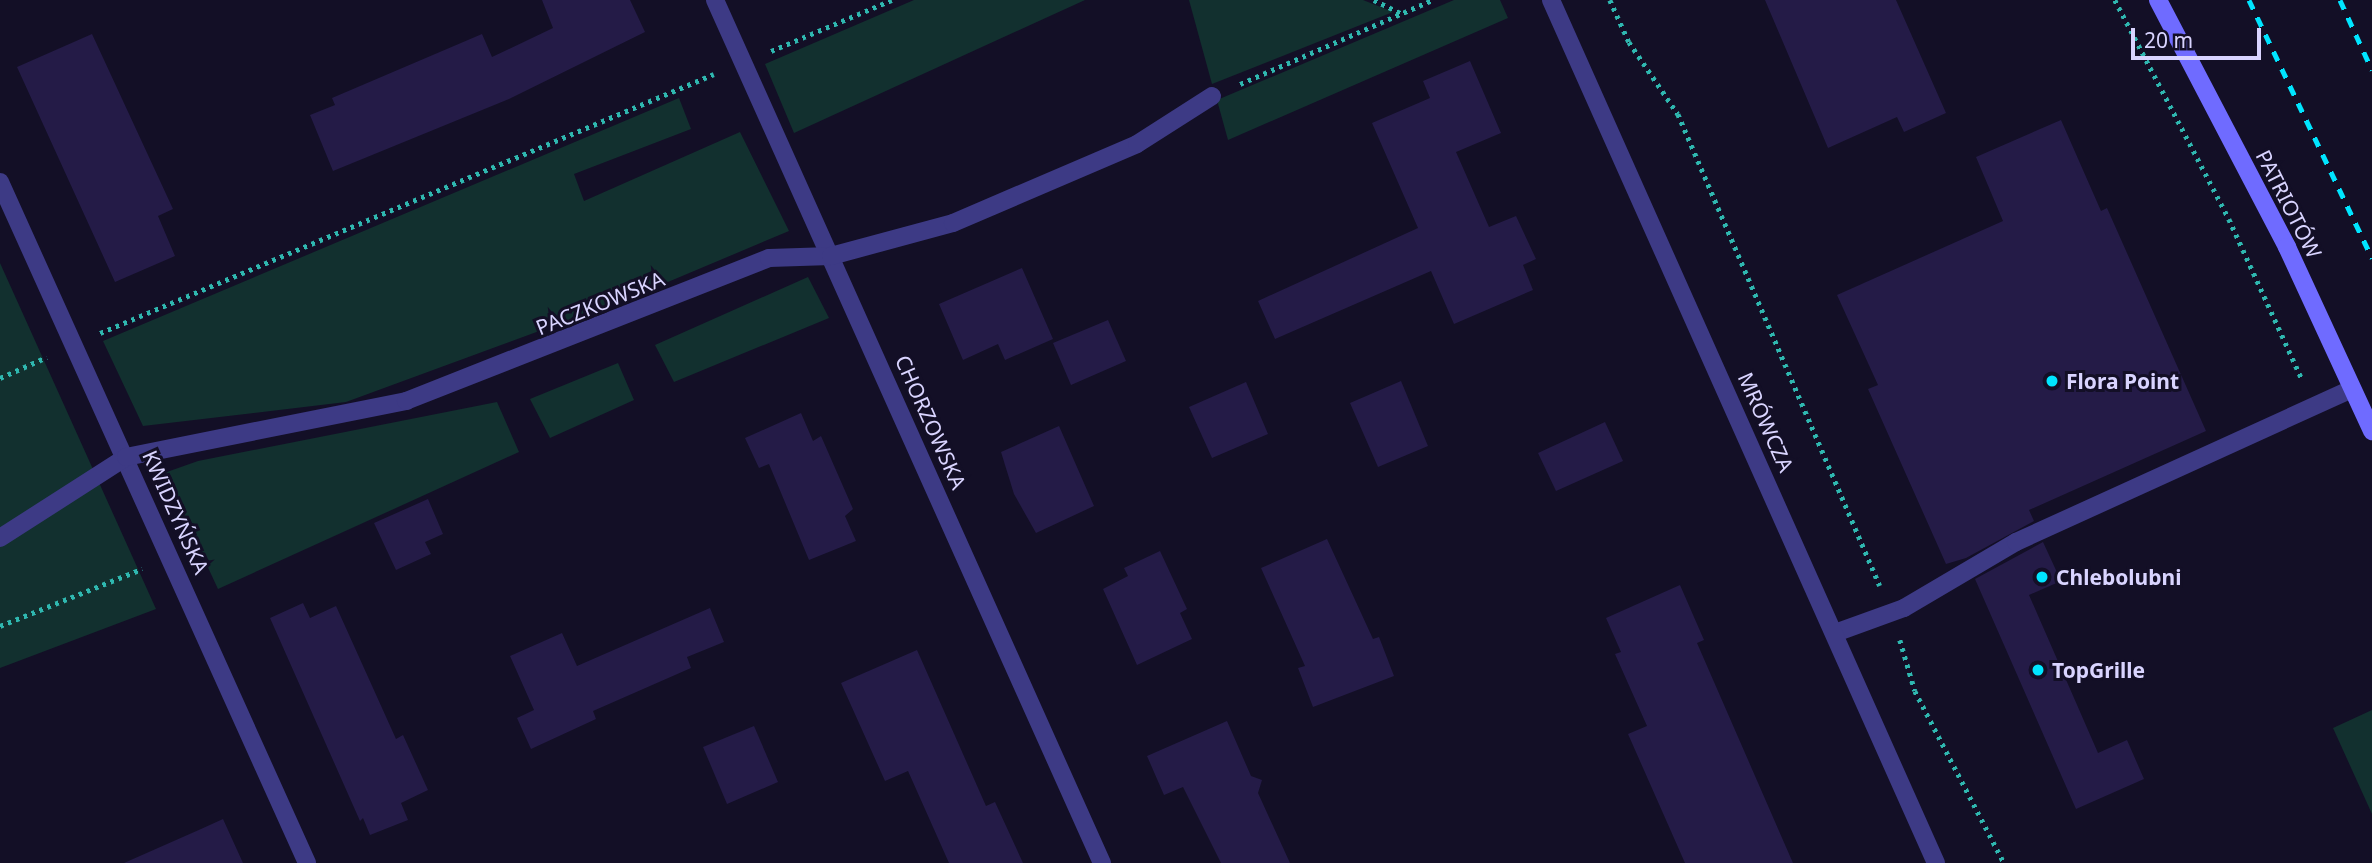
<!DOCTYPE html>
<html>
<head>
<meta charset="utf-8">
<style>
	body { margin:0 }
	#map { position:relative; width:2372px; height:863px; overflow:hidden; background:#130f26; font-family:"Noto Sans",sans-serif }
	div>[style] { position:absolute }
	.green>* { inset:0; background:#12302f }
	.building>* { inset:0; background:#241b47 }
	.path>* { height:4.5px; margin-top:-2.25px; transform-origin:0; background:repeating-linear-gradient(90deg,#2fb8b0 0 3.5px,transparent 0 8.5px) }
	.service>* { height:18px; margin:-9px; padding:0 9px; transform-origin:9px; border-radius:9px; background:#3d3a85 }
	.minor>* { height:18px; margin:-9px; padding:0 9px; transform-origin:9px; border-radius:9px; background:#3d3a85 }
	.tertiary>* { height:18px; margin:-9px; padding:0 9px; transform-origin:9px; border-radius:9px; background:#3d3a85 }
	.secondary>* { height:18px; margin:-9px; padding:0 9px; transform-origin:9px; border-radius:9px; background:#6f6bff }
	.rail>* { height:5px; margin-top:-2.5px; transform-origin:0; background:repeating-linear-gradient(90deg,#00e5ff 0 10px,transparent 0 19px) }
	.dots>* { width:19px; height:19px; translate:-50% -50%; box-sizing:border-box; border:4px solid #130f26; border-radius:50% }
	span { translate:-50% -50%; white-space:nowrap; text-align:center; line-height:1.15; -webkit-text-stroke:6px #130f26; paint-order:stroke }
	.street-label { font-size:21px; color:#d9d4ff }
	.poi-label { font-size:21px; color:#d9d4ff; font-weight:700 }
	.left { translate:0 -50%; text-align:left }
	.scale { position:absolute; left:2131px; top:28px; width:130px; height:32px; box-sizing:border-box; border:4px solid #d9d4ff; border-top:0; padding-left:9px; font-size:21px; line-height:24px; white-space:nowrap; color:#d9d4ff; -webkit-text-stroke:5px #130f26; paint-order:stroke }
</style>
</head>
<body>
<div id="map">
	<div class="green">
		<div style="clip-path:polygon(914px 0,1085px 0,794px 133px,765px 64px)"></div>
		<div style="clip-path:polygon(1189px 0,1363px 0,1393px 12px,1212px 84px)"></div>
		<div style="clip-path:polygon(1454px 0,1500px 0,1508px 18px,1228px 140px,1217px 100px)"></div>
		<div style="clip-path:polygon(679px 98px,691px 129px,574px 174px,584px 201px,740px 132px,789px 231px,637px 295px,346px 402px,143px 426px,103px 341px)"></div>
		<div style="clip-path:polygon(0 263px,156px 609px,0 668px)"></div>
		<div style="clip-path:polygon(808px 277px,829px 318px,674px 382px,655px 345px)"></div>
		<div style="clip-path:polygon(618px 363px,634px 400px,550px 438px,530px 399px)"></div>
		<div style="clip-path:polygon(497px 402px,519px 452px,218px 589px,164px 473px,198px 461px)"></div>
		<div style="clip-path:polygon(2372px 710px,2372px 814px,2333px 728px)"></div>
	</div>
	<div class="building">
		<div style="clip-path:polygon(542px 0,630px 0,645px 32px,509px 99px,333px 171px,310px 115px,335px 105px,332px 98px,482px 34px,492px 57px,553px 28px)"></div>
		<div style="clip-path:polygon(1765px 0,1896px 0,1946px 113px,1904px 132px,1897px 117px,1828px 148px)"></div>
		<div style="clip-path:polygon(92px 34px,173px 209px,158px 216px,175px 256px,115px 282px,17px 67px)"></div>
		<div style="clip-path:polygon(1470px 61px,1501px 133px,1456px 152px,1489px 227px,1516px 216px,1536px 259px,1523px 265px,1533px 290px,1454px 324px,1431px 271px,1275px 339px,1258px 301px,1418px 228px,1372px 123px,1430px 98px,1423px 81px)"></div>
		<div style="clip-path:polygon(2061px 120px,2101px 211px,2107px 208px,2206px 431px,2029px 510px,2034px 521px,1966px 558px,1946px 564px,1868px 389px,1878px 385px,1837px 295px,2003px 221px,1976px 157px)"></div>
		<div style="clip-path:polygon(1022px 268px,1053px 339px,1005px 360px,998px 344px,963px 360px,939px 304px)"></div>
		<div style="clip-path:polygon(1108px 320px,1126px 361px,1071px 385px,1053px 343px)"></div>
		<div style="clip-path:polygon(1401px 381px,1428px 446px,1378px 467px,1350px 403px)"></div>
		<div style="clip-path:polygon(1246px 382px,1268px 434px,1212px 458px,1189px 407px)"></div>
		<div style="clip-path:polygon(801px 413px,813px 441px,821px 436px,853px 509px,845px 516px,856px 541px,809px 560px,769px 464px,759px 468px,745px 438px)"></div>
		<div style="clip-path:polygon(1605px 422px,1623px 461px,1556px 491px,1538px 453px)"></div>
		<div style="clip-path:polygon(1059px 426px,1094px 506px,1036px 533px,1014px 494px,1001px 452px)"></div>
		<div style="clip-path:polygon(428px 499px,443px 534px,425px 542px,431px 554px,396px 570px,374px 523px)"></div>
		<div style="clip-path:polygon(1327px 539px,1373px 639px,1379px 637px,1394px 676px,1313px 707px,1298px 668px,1305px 666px,1261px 568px)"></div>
		<div style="clip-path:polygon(2043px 542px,2061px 581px,2029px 595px,2098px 753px,2127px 740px,2144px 779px,2076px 809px,1975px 579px)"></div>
		<div style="clip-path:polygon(1160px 551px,1187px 609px,1180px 613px,1192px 639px,1137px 665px,1103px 589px,1128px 576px,1124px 568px)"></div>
		<div style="clip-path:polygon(1680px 585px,1704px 640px,1697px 643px,1793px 863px,1685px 863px,1628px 734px,1647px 726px,1615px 654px,1621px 652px,1606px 618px)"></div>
		<div style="clip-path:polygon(303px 603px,310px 618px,336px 606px,396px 739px,403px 735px,428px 790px,401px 803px,408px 820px,370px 835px,363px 818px,360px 821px,270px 618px)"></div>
		<div style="clip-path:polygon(710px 608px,724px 642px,687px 657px,691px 668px,593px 711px,596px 719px,531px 749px,517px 718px,534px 710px,510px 656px,562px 633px,577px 666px)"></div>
		<div style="clip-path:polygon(917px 650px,986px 806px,995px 802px,1023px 863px,949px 863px,908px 771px,885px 781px,841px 683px)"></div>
		<div style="clip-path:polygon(1227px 721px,1251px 776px,1262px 780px,1258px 793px,1290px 863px,1221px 863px,1183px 787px,1164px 795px,1147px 756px)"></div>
		<div style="clip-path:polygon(754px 726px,778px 782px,727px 804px,703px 747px)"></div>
		<div style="clip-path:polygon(223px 819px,243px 863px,124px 863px,201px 829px)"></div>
	</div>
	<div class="path">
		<div style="left:1374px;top:0;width:30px;rotate:26deg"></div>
		<div style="left:1610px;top:0;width:46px;rotate:65.7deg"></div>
		<div style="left:1629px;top:42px;width:87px;rotate:55.8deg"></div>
		<div style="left:1678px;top:114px;width:513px;rotate:66.83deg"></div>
		<div style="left:2115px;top:0;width:247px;rotate:62.5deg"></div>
		<div style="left:2229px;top:219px;width:176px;rotate:65.5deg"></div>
		<div style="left:771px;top:51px;width:131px;rotate:-22.9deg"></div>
		<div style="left:1240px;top:84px;width:210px;rotate:-23.6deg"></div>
		<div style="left:100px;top:333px;width:666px;rotate:-22.87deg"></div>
		<div style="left:0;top:378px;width:51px;rotate:-24.1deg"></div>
		<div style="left:0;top:626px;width:153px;rotate:-21.9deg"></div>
		<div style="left:1900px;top:640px;width:53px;rotate:73.6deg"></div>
		<div style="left:1915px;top:691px;width:194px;rotate:62.6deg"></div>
	</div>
	<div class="service">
		<div style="left:1835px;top:633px;width:73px;rotate:-19.9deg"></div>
		<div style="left:1904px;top:608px;width:130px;rotate:-30.5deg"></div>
		<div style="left:2016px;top:542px;width:369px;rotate:-24.5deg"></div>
	</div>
	<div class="minor">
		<div style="left:715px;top:0;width:946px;rotate:65.85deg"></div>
		<div style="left:0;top:182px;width:747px;rotate:65.73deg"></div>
		<div style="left:0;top:538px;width:150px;rotate:-32.7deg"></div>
		<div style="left:126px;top:457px;width:286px;rotate:-11.3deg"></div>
		<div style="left:406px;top:401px;width:390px;rotate:-21.5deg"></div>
		<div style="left:769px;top:258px;width:62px;rotate:-1.8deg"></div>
		<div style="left:831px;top:256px;width:126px;rotate:-15.1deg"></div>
		<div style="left:953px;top:223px;width:200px;rotate:-23.2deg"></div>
		<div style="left:1137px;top:144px;width:89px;rotate:-32.6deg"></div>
	</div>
	<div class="tertiary">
		<div style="left:1551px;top:0;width:945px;rotate:65.96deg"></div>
	</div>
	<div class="secondary">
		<div style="left:2158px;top:0;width:279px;rotate:62.4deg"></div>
		<div style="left:2287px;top:247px;width:203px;rotate:65.2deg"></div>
	</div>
	<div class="rail">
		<div style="left:2249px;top:0;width:286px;rotate:64.5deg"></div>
		<div style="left:2340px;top:0;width:77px;rotate:65.4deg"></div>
	</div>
	<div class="dots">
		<div style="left:2052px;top:381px;background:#00e5ff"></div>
		<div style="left:2042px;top:577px;background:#00e5ff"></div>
		<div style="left:2038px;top:670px;background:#00e5ff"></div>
	</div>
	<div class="street-label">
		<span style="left:2289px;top:204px;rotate:63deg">PATRIOTÓW</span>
		<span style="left:600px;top:303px;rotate:-22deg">PACZKOWSKA</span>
		<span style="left:931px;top:422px;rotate:66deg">CHORZOWSKA</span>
		<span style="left:1766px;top:422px;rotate:66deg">MRÓWCZA</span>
		<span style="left:176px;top:512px;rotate:66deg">KWIDZYŃSKA</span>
	</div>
	<div class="poi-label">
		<span class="left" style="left:2066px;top:381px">Flora Point</span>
		<span class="left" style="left:2056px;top:577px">Chlebolubni</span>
		<span class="left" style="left:2052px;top:670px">TopGrille</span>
	</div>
	<div class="scale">20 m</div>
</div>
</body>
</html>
